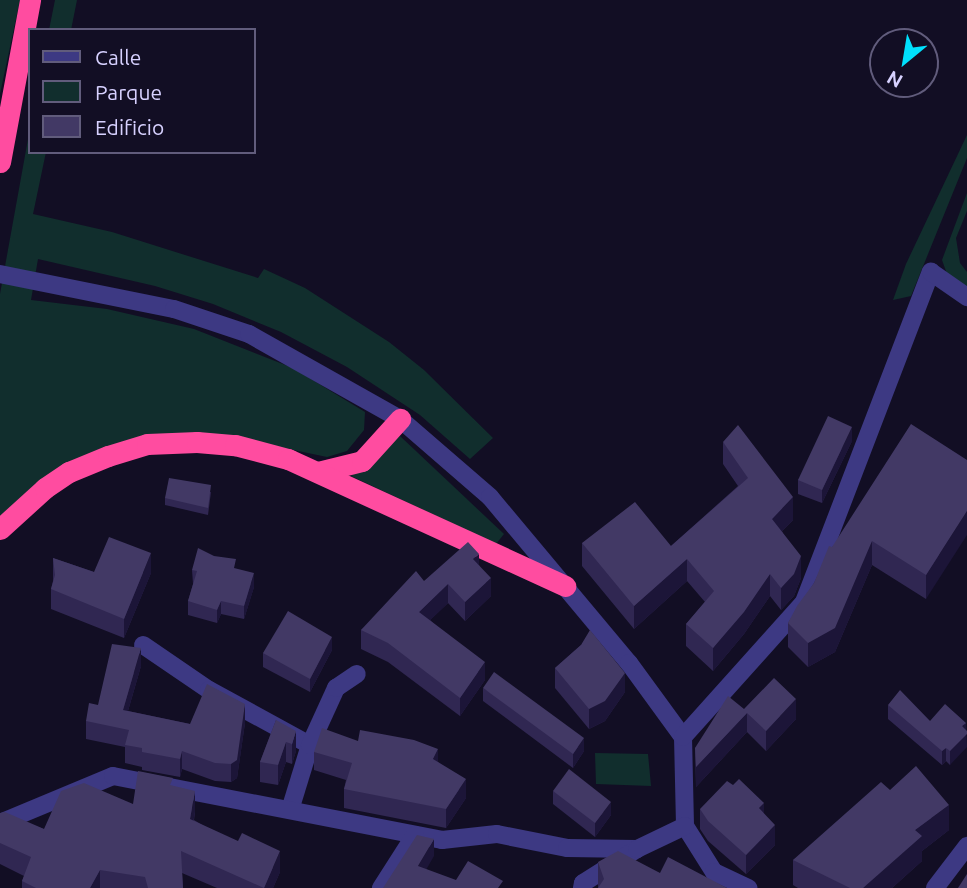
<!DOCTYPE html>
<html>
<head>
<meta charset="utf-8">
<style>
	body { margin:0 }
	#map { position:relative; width:967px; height:888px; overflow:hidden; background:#120e24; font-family:Ubuntu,sans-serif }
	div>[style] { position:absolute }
	.green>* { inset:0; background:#112e2d }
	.minor>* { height:18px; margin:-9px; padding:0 9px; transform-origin:9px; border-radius:9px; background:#3d3983 }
	.highway>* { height:21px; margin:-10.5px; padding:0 10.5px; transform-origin:10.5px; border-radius:10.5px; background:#ff4ca0 }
	.wall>* { inset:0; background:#302752 }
	.shaded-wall>* { inset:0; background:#1c1538 }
	.building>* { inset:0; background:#423965 }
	span { translate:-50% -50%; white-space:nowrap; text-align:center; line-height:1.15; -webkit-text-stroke:6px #120e24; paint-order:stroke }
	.legend { position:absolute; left:28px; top:28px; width:228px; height:126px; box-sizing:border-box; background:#120e24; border:2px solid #615c7c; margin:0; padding:9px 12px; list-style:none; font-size:21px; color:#d7d1ff }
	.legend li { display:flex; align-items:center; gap:14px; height:35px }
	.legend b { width:35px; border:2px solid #615c7c }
	.north { position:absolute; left:869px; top:28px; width:70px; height:70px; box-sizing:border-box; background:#120e24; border:2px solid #615c7c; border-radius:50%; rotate:210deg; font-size:19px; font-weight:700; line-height:28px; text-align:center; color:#d7d1ff }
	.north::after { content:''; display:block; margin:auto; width:24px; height:32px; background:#00e0fc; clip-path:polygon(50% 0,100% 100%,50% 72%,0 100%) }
</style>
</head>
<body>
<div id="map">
	<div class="green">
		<div style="clip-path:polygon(0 0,20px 0,0 94px)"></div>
		<div style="clip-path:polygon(55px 0,77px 0,71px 30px,49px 30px)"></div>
		<div style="clip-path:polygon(30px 128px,30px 152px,46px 152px,33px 214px,112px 232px,258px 278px,264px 269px,305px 288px,389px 342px,424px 370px,493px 438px,470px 459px,420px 415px,347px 367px,281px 332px,213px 304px,155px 286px,38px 259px,31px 300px,107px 309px,194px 329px,293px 368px,365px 412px,364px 430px,347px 451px,327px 457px,260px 443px,165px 434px,0 519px,0 294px)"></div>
		<div style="clip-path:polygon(967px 135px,967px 158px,911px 296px,893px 300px,906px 264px)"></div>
		<div style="clip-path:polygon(967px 193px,967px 211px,956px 238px,960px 263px,967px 272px,967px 290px,947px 274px,942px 260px)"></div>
		<div style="clip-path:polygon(400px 436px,504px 534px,496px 544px,351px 476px)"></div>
		<div style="clip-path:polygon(595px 753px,648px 754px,651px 786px,596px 784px)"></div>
	</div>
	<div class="minor">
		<div style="left:0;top:274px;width:177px;rotate:11.4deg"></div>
		<div style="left:174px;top:309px;width:79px;rotate:18.4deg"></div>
		<div style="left:249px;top:334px;width:173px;rotate:29.4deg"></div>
		<div style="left:400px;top:419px;width:119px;rotate:40.9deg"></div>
		<div style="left:490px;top:497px;width:217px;rotate:50.1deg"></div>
		<div style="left:629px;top:663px;width:92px;rotate:53.9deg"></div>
		<div style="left:683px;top:737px;width:89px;rotate:88.7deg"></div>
		<div style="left:685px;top:826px;width:54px;rotate:57.8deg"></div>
		<div style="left:714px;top:872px;width:38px;rotate:25deg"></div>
		<div style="left:143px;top:645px;width:80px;rotate:34.3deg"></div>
		<div style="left:209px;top:690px;width:115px;rotate:28.6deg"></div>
		<div style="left:683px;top:737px;width:181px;rotate:-48.1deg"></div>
		<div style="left:804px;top:602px;width:354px;rotate:-69deg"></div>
		<div style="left:931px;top:272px;width:44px;rotate:34.8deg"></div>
		<div style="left:290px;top:810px;width:68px;rotate:-72.9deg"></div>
		<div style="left:310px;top:745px;width:63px;rotate:-65.5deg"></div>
		<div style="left:336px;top:688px;width:25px;rotate:-34deg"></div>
		<div style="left:0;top:823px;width:122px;rotate:-22.6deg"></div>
		<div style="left:113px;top:776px;width:335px;rotate:11deg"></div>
		<div style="left:442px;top:840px;width:55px;rotate:-6.2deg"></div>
		<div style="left:497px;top:834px;width:71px;rotate:11.3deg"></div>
		<div style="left:567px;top:848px;width:70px;rotate:0.8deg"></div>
		<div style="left:381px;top:888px;width:63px;rotate:-57.3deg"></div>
		<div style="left:582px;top:888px;width:5px;rotate:-79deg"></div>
		<div style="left:583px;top:883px;width:64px;rotate:-32.2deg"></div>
		<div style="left:637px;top:849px;width:53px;rotate:-25.6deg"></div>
		<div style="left:935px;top:888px;width:53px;rotate:-52.7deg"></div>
	</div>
	<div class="highway">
		<div style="left:0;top:162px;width:165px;rotate:-79.5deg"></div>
		<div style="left:318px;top:472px;width:45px;rotate:-14deg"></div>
		<div style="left:362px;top:461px;width:57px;rotate:-47.9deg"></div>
		<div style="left:0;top:529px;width:61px;rotate:-42.3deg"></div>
		<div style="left:45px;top:488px;width:29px;rotate:-34deg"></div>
		<div style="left:69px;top:472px;width:42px;rotate:-22.3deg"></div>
		<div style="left:108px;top:456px;width:41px;rotate:-17.1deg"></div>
		<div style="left:147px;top:444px;width:50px;rotate:-2.3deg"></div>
		<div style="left:197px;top:442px;width:38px;rotate:5deg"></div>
		<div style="left:235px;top:445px;width:55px;rotate:14.8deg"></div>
		<div style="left:288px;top:459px;width:305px;rotate:24.6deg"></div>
	</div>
	<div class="wall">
		<div style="clip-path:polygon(852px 441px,822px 503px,798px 494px,798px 480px)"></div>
		<div style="clip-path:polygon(723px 442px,793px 520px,782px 531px,801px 578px,794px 596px,781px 610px,770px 596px,744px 634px,713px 671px,686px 646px,686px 624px,705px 602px,687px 581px,634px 629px,582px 566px,582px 543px,671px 546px,738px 486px,723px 464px)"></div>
		<div style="clip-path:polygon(967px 460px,926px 599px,872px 565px,835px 652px,808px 667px,788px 647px,788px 623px,814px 583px,832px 547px)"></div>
		<div style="clip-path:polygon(211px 492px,208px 515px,165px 505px,165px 498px)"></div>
		<div style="clip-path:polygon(53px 558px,94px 572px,151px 573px,124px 638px,51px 609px,51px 589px,53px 581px)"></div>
		<div style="clip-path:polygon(479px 565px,491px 596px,465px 621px,448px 603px,430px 620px,485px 680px,460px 716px,388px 662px,361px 649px,361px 630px,424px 581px)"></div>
		<div style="clip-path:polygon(236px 569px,254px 587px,244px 619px,221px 614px,217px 623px,188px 615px,188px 601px,193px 584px,192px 570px)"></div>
		<div style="clip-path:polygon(581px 645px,625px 692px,605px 721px,589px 729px,555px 688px,555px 668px)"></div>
		<div style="clip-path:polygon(332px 650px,310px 692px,263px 667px,263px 653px)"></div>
		<div style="clip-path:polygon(141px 666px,128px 711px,190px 724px,245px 723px,237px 778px,231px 782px,215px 781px,182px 769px,180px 777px,142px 770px,142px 767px,125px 763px,125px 747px,86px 739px,86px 721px,98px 705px)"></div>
		<div style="clip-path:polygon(483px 688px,584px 751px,573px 768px,483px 701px)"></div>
		<div style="clip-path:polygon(888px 705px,930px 721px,966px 723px,950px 765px,946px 761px,942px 765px,888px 719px)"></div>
		<div style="clip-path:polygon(744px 709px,796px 719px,766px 751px,747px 732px,696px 787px,695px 748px)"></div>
		<div style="clip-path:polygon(276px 720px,296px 751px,292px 764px,286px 762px,278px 785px,260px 782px,260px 762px)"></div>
		<div style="clip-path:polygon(358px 741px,438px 762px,466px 798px,446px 828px,344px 808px,344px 789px,346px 780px,314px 770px,314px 752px)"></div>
		<div style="clip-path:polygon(173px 786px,195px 812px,194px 820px,280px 872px,273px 888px,217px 888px,182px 873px,183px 888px,22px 888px,22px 881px,24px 876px,0 864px,0 813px,44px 829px,133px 804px)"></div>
		<div style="clip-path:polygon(890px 790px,949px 830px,922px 851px,922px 861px,892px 888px,798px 888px,793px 885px,793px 860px)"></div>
		<div style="clip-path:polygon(553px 791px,611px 815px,595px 837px,553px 804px)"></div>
		<div style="clip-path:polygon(700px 809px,764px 814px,775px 845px,746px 874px,708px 841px,700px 829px)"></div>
		<div style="clip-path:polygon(598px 862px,660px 873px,598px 888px)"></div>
	</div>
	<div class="shaded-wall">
		<div style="clip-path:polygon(852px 427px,852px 441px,822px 503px,822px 490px)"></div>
		<div style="clip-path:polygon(793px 497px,793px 520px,772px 541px,772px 519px)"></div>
		<div style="clip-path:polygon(967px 511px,967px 535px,926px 599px,926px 575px)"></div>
		<div style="clip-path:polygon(872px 541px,872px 565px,835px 652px,808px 667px,808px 643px)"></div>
		<div style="clip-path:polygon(151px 553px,151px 573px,124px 638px,124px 619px)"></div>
		<div style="clip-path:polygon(479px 554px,479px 572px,473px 559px)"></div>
		<div style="clip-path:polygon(801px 556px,801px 578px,794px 596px,781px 610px,781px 588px)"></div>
		<div style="clip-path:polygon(687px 559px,687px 581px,634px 629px,634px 606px)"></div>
		<div style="clip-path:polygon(254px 573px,254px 587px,244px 619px,244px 606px)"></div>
		<div style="clip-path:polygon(770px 574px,770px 596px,744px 634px,713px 671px,713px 648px)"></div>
		<div style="clip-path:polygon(491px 578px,491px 596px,465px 621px,465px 602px)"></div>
		<div style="clip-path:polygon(448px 584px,448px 603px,419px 631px,419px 612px)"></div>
		<div style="clip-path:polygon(221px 601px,221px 614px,217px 623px,217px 610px)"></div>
		<div style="clip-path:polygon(332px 637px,332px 650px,310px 692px,310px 679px)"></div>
		<div style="clip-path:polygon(141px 648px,141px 666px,123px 728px,123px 710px)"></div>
		<div style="clip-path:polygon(485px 662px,485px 680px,460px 716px,460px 698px)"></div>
		<div style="clip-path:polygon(625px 673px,625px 692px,605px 721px,589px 729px,589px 709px)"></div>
		<div style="clip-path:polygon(796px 699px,796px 719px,766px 751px,766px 731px)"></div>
		<div style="clip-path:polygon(245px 704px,245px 723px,237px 778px,231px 782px,231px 764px)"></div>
		<div style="clip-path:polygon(747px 713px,747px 732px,696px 787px,696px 767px)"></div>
		<div style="clip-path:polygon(966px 723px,967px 747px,950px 765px,950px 751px,962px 726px)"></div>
		<div style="clip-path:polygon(296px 731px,296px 751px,292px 764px,292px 744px)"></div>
		<div style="clip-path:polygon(584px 738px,584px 751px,573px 768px,573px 754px)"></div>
		<div style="clip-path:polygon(286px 742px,286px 762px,278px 785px,278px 765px)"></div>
		<div style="clip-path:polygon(946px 748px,946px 761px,942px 765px,942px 751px)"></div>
		<div style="clip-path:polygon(438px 749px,438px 768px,433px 759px)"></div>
		<div style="clip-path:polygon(182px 751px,182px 769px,180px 777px,180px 759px)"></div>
		<div style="clip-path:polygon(466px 779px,466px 798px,446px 828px,446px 809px)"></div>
		<div style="clip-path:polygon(195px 791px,195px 812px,190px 840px,190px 819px)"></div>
		<div style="clip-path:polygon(611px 802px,611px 815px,595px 837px,595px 823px)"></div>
		<div style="clip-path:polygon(764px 803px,764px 822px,759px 808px)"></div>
		<div style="clip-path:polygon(949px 805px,949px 830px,922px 851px,922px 861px,892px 888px,863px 888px,915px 830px)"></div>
		<div style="clip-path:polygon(775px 825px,775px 845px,746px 874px,746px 855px)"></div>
		<div style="clip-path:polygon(434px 839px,434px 856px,418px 884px,418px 866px)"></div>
		<div style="clip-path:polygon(280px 851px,280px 872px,273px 888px,264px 888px)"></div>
		<div style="clip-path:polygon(100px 870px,100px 888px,90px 888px)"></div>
	</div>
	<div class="building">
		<div style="clip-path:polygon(828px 416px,852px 427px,822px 490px,798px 480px)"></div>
		<div style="clip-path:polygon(911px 424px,967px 460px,967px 511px,926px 575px,872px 541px,835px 628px,808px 643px,788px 623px,797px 606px,814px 583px,829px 546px,832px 547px)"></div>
		<div style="clip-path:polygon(738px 425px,793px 497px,772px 519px,801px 556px,794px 574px,781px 588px,770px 574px,744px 612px,713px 648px,686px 624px,714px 591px,687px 559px,634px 606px,582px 543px,635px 502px,671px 546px,748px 478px,723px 442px)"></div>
		<div style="clip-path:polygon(169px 478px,211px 485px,208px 508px,165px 498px)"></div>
		<div style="clip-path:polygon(109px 537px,151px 553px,124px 619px,51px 589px,55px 575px,53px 558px,94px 572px)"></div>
		<div style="clip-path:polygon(468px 542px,479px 554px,473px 559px,491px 578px,465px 602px,448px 584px,419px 612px,485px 662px,460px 698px,388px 643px,361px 630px,416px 571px,424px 581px)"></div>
		<div style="clip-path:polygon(198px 548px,214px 556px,236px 559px,234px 568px,254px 573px,244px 606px,221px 601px,217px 610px,188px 601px,197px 571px,192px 570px)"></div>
		<div style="clip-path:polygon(288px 611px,332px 637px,310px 679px,263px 653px)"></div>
		<div style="clip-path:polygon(590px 630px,625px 673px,605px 701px,589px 709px,555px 668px,581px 645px)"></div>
		<div style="clip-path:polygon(112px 644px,141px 648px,123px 710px,190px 724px,207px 684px,245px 704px,237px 760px,231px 764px,215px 763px,182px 751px,180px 759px,142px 752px,142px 748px,125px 745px,129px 730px,86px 721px,89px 703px,98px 705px)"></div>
		<div style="clip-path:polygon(494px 672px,584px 738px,573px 754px,483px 688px)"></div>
		<div style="clip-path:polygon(774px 678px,796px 699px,766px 731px,747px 713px,696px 767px,695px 748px,728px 696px,744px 709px)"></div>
		<div style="clip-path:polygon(900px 690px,930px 721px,945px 704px,966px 723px,962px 726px,967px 731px,967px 734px,950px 751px,946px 748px,942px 751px,888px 705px)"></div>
		<div style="clip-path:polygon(276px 720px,296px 731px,292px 744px,286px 742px,278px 765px,260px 762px)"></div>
		<div style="clip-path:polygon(322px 728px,358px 741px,360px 730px,414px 740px,438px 749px,433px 759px,466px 779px,446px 809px,344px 789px,352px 763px,314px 752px)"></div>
		<div style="clip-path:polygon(916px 766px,949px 805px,915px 830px,922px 836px,863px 888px,850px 888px,793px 860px,881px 782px,890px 790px)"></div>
		<div style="clip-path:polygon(569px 769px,611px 802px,595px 823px,553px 791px)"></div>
		<div style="clip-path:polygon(138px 771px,173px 778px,170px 785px,195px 791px,190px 819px,238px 841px,242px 833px,280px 851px,264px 888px,181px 851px,183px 888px,148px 888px,145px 877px,100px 870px,90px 888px,36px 888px,22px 881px,31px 857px,0 843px,0 813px,5px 812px,44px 829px,61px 791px,84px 783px,133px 804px)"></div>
		<div style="clip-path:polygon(739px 779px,764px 803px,759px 808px,775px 825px,746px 855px,708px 821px,700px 809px,727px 781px,733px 785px)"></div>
		<div style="clip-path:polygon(417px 835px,434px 839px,418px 866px,456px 880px,468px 861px,503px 881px,498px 888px,383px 888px)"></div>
		<div style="clip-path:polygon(618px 851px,660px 873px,668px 857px,727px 888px,598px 888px,604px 879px,598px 862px)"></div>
		<div style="clip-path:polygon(967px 874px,967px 888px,958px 888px)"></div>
	</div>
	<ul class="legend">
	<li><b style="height:9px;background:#3d3983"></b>Calle</li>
	<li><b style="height:19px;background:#112e2d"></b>Parque</li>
	<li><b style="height:19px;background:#423965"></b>Edificio</li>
	</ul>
	<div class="north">N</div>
</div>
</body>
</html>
